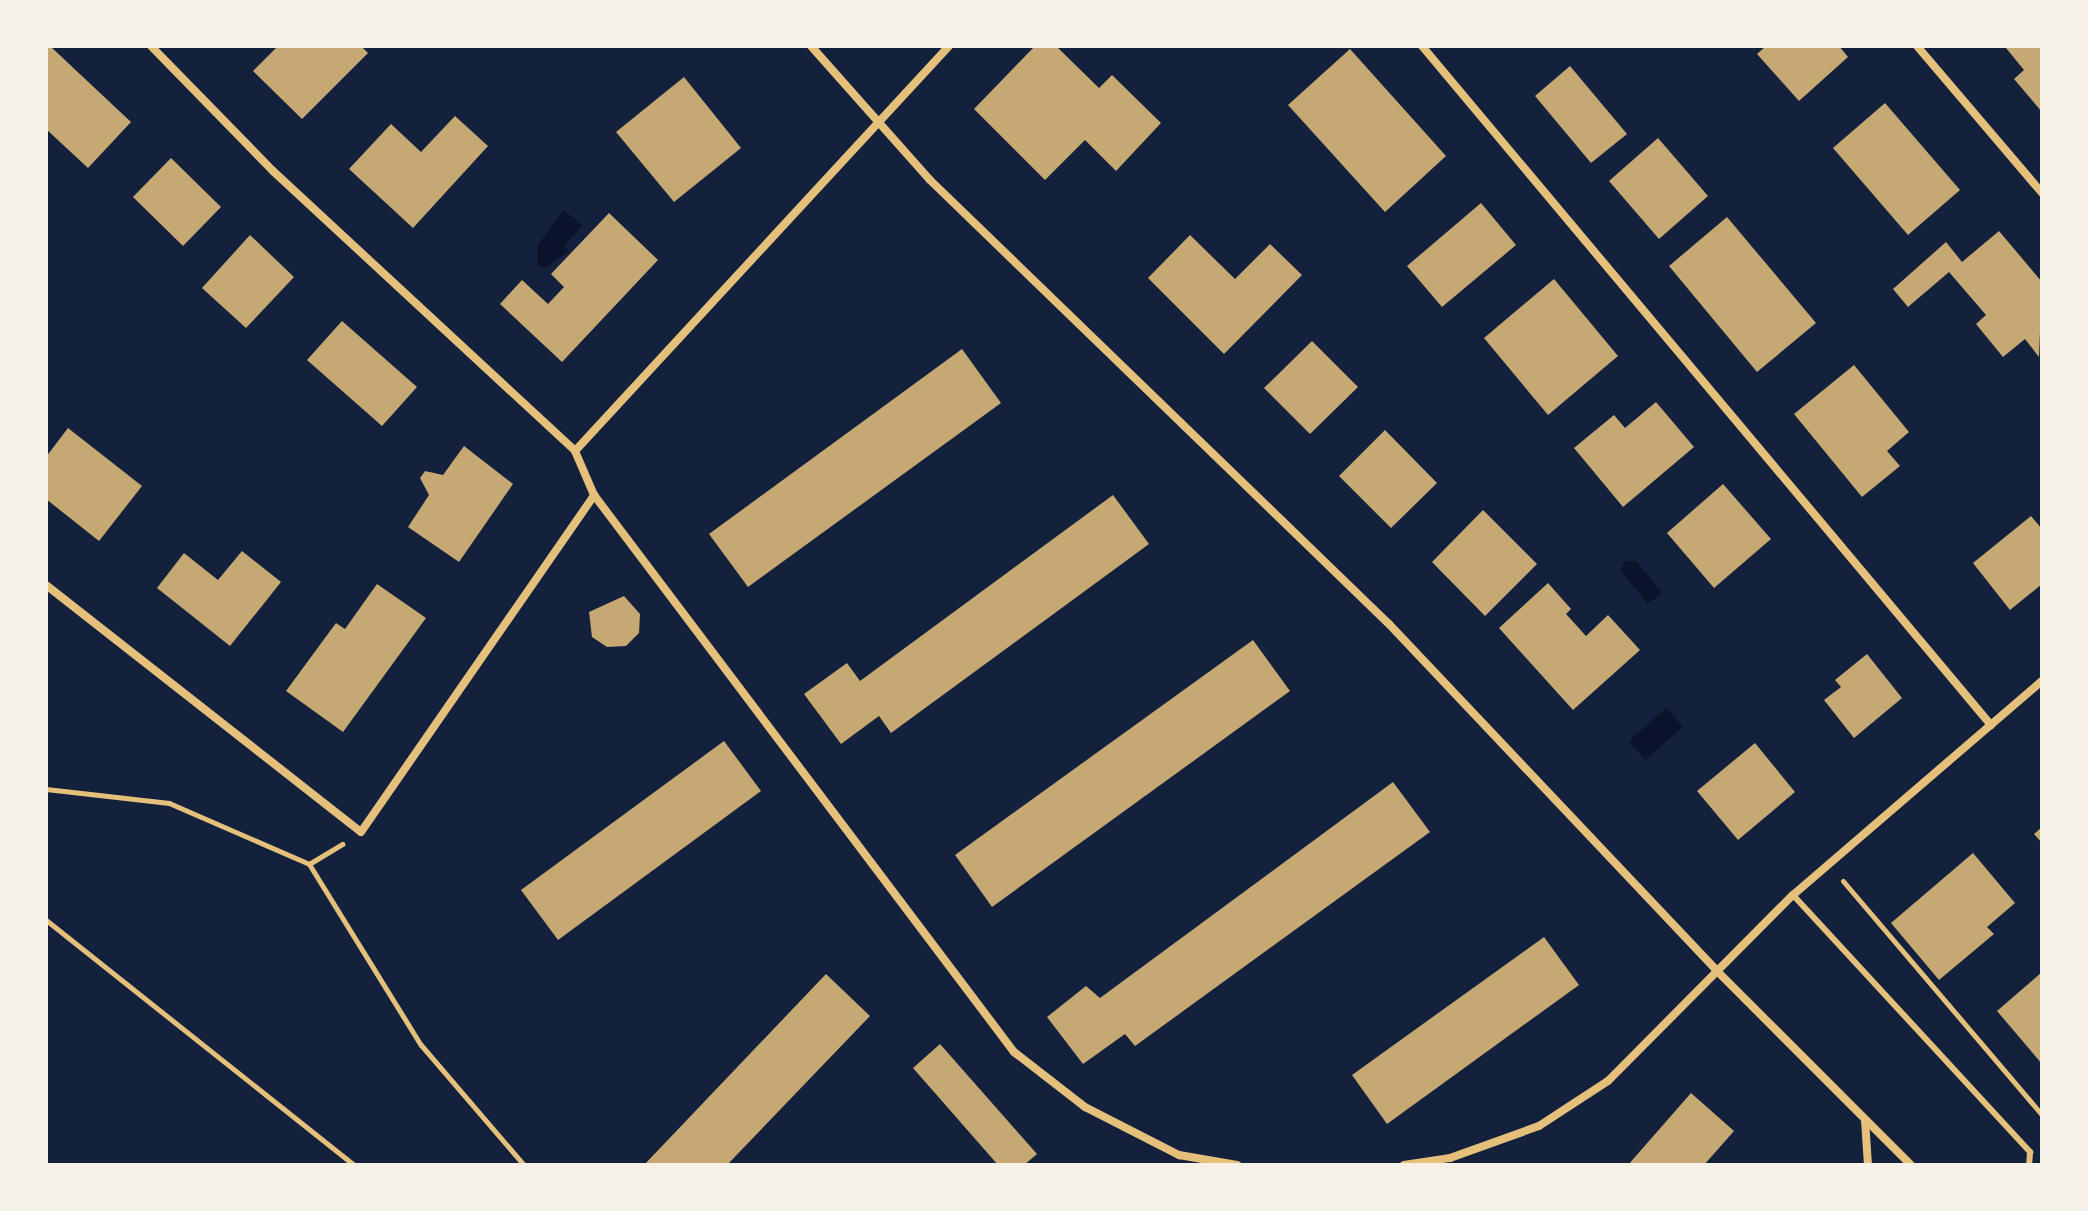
<!DOCTYPE html>
<html>
<head>
<meta charset="utf-8">
<style>
	body { margin:0 }
	#map { position:relative; width:2088px; height:1211px; overflow:hidden; background:#14213d; font-family:"Fira Sans",sans-serif }
	div>[style] { position:absolute }
	.water>* { inset:0; background:#0b132b }
	.building>* { inset:0; background:#c6a872 }
	.path>* { height:5px; margin:-2.5px; padding:0 2.5px; transform-origin:2.5px; border-radius:2.5px; background:#e5c07b }
	.service>* { height:6px; margin:-3px; padding:0 3px; transform-origin:3px; border-radius:3px; background:#e5c07b }
	.minor>* { height:8px; margin:-4px; padding:0 4px; transform-origin:4px; border-radius:4px; background:#e5c07b }
	span { translate:-50% -50%; white-space:nowrap; text-align:center; line-height:1.15; -webkit-text-stroke:6px #f6f1e7; paint-order:stroke }
	.frame { position:absolute; inset:0; border:48px solid #f6f1e7; pointer-events:none }
</style>
</head>
<body>
<div id="map">
	<div class="water">
		<div style="clip-path:polygon(564px 210px,582px 225px,564px 247px,569px 251px,545px 268px,538px 265px,537px 246px)"></div>
		<div style="clip-path:polygon(1624px 561px,1636px 561px,1662px 593px,1648px 604px,1621px 571px)"></div>
		<div style="clip-path:polygon(1666px 708px,1683px 727px,1645px 760px,1629px 741px)"></div>
	</div>
	<div class="building">
		<div style="clip-path:polygon(50px 46px,131px 122px,88px 168px,46px 129px,46px 49px)"></div>
		<div style="clip-path:polygon(278px 46px,361px 46px,368px 53px,302px 119px,253px 71px)"></div>
		<div style="clip-path:polygon(1035px 46px,1056px 46px,1099px 88px,1112px 75px,1161px 123px,1116px 171px,1085px 140px,1045px 180px,974px 109px)"></div>
		<div style="clip-path:polygon(1766px 46px,1839px 46px,1848px 57px,1799px 101px,1757px 54px)"></div>
		<div style="clip-path:polygon(2042px 46px,2042px 112px,2014px 79px,2024px 70px,2006px 48px)"></div>
		<div style="clip-path:polygon(1350px 49px,1446px 156px,1385px 212px,1288px 105px)"></div>
		<div style="clip-path:polygon(1570px 66px,1627px 134px,1591px 163px,1535px 96px)"></div>
		<div style="clip-path:polygon(684px 77px,741px 148px,674px 202px,616px 132px)"></div>
		<div style="clip-path:polygon(1885px 103px,1960px 190px,1908px 235px,1833px 148px)"></div>
		<div style="clip-path:polygon(455px 116px,488px 146px,413px 228px,349px 169px,391px 124px,421px 152px)"></div>
		<div style="clip-path:polygon(1658px 138px,1708px 196px,1659px 239px,1609px 181px)"></div>
		<div style="clip-path:polygon(171px 158px,221px 207px,183px 246px,133px 197px)"></div>
		<div style="clip-path:polygon(1481px 203px,1516px 245px,1442px 307px,1407px 266px)"></div>
		<div style="clip-path:polygon(609px 213px,658px 260px,562px 362px,500px 304px,522px 280px,548px 304px,564px 287px,551px 274px)"></div>
		<div style="clip-path:polygon(1727px 217px,1816px 323px,1757px 372px,1669px 266px)"></div>
		<div style="clip-path:polygon(1999px 231px,2042px 282px,2039px 357px,2025px 339px,2003px 357px,1976px 324px,1986px 315px,1949px 272px,1908px 307px,1893px 289px,1946px 242px,1962px 262px)"></div>
		<div style="clip-path:polygon(250px 235px,294px 277px,246px 328px,202px 288px)"></div>
		<div style="clip-path:polygon(1190px 235px,1235px 279px,1270px 244px,1302px 275px,1224px 354px,1148px 278px)"></div>
		<div style="clip-path:polygon(1554px 279px,1618px 356px,1548px 415px,1484px 338px)"></div>
		<div style="clip-path:polygon(342px 321px,417px 387px,382px 426px,307px 360px)"></div>
		<div style="clip-path:polygon(1312px 341px,1358px 387px,1310px 434px,1264px 388px)"></div>
		<div style="clip-path:polygon(962px 349px,1001px 403px,748px 587px,709px 534px)"></div>
		<div style="clip-path:polygon(1854px 365px,1909px 432px,1887px 451px,1900px 466px,1862px 497px,1794px 414px)"></div>
		<div style="clip-path:polygon(1656px 402px,1694px 447px,1623px 507px,1574px 448px,1614px 415px,1625px 428px)"></div>
		<div style="clip-path:polygon(68px 428px,142px 486px,99px 541px,46px 499px,46px 457px)"></div>
		<div style="clip-path:polygon(1385px 430px,1437px 483px,1391px 528px,1339px 476px)"></div>
		<div style="clip-path:polygon(464px 446px,513px 484px,459px 562px,408px 527px,429px 495px,420px 478px,425px 471px,443px 475px)"></div>
		<div style="clip-path:polygon(1723px 484px,1771px 539px,1714px 588px,1667px 533px)"></div>
		<div style="clip-path:polygon(1113px 495px,1149px 544px,891px 733px,879px 716px,841px 744px,804px 694px,847px 663px,860px 681px)"></div>
		<div style="clip-path:polygon(1483px 510px,1537px 564px,1485px 616px,1432px 562px)"></div>
		<div style="clip-path:polygon(2031px 516px,2042px 529px,2042px 584px,2010px 610px,1973px 563px)"></div>
		<div style="clip-path:polygon(242px 551px,281px 582px,230px 646px,157px 588px,184px 553px,218px 580px)"></div>
		<div style="clip-path:polygon(1548px 583px,1571px 609px,1566px 614px,1586px 636px,1608px 615px,1640px 650px,1573px 710px,1499px 628px)"></div>
		<div style="clip-path:polygon(377px 584px,426px 618px,343px 732px,286px 691px,336px 623px,345px 629px)"></div>
		<div style="clip-path:polygon(624px 596px,640px 614px,639px 633px,626px 646px,607px 647px,592px 637px,589px 612px)"></div>
		<div style="clip-path:polygon(1253px 640px,1290px 691px,992px 907px,955px 855px)"></div>
		<div style="clip-path:polygon(1867px 654px,1902px 698px,1854px 738px,1824px 700px,1841px 687px,1835px 680px)"></div>
		<div style="clip-path:polygon(724px 741px,761px 791px,558px 940px,521px 890px)"></div>
		<div style="clip-path:polygon(1755px 743px,1795px 792px,1738px 840px,1697px 791px)"></div>
		<div style="clip-path:polygon(1393px 782px,1430px 832px,1135px 1046px,1125px 1034px,1083px 1064px,1047px 1017px,1086px 986px,1100px 998px)"></div>
		<div style="clip-path:polygon(2042px 827px,2042px 843px,2034px 834px)"></div>
		<div style="clip-path:polygon(1973px 853px,2015px 903px,1987px 927px,1994px 934px,1939px 980px,1891px 923px)"></div>
		<div style="clip-path:polygon(1544px 937px,1579px 985px,1387px 1124px,1352px 1075px)"></div>
		<div style="clip-path:polygon(2042px 972px,2042px 1064px,1997px 1011px)"></div>
		<div style="clip-path:polygon(826px 974px,870px 1016px,727px 1165px,644px 1165px)"></div>
		<div style="clip-path:polygon(940px 1044px,1037px 1154px,1024px 1165px,998px 1165px,913px 1068px)"></div>
		<div style="clip-path:polygon(1691px 1093px,1734px 1131px,1704px 1165px,1628px 1165px)"></div>
	</div>
	<div class="path">
		<div style="left:46px;top:789px;width:124px;rotate:6.5deg"></div>
		<div style="left:169px;top:803px;width:153px;rotate:23.5deg"></div>
		<div style="left:309px;top:864px;width:39px;rotate:-31deg"></div>
		<div style="left:309px;top:864px;width:213px;rotate:58.3deg"></div>
		<div style="left:421px;top:1045px;width:158px;rotate:49.4deg"></div>
		<div style="left:1843px;top:881px;width:307px;rotate:49.6deg"></div>
		<div style="left:46px;top:920px;width:394px;rotate:38.5deg"></div>
	</div>
	<div class="service">
		<div style="left:1793px;top:895px;width:350px;rotate:47.3deg"></div>
		<div style="left:2030px;top:1152px;width:13px;rotate:94deg"></div>
	</div>
	<div class="minor">
		<div style="left:151px;top:46px;width:175px;rotate:45.7deg"></div>
		<div style="left:273px;top:171px;width:412px;rotate:42.8deg"></div>
		<div style="left:575px;top:451px;width:48px;rotate:66.6deg"></div>
		<div style="left:594px;top:495px;width:698px;rotate:52.98deg"></div>
		<div style="left:1014px;top:1052px;width:90px;rotate:37.8deg"></div>
		<div style="left:1085px;top:1107px;width:106px;rotate:27.1deg"></div>
		<div style="left:1179px;top:1155px;width:59px;rotate:9.8deg"></div>
		<div style="left:811px;top:46px;width:179px;rotate:48.4deg"></div>
		<div style="left:930px;top:180px;width:639px;rotate:44.05deg"></div>
		<div style="left:1389px;top:624px;width:475px;rotate:46.6deg"></div>
		<div style="left:1715px;top:969px;width:277px;rotate:45deg"></div>
		<div style="left:1422px;top:46px;width:886px;rotate:50.04deg"></div>
		<div style="left:1917px;top:46px;width:193px;rotate:49.6deg"></div>
		<div style="left:575px;top:451px;width:551px;rotate:-47.28deg"></div>
		<div style="left:46px;top:585px;width:400px;rotate:38.1deg"></div>
		<div style="left:361px;top:832px;width:410px;rotate:-55.3deg"></div>
		<div style="left:1865px;top:1120px;width:45px;rotate:86.2deg"></div>
		<div style="left:1404px;top:1165px;width:47px;rotate:-8.7deg"></div>
		<div style="left:1450px;top:1158px;width:95px;rotate:-19.8deg"></div>
		<div style="left:1539px;top:1126px;width:82px;rotate:-33.1deg"></div>
		<div style="left:1608px;top:1081px;width:262px;rotate:-45.2deg"></div>
		<div style="left:1793px;top:895px;width:328px;rotate:-40.7deg"></div>
	</div>
	<div class="frame"></div>
</div>
</body>
</html>
